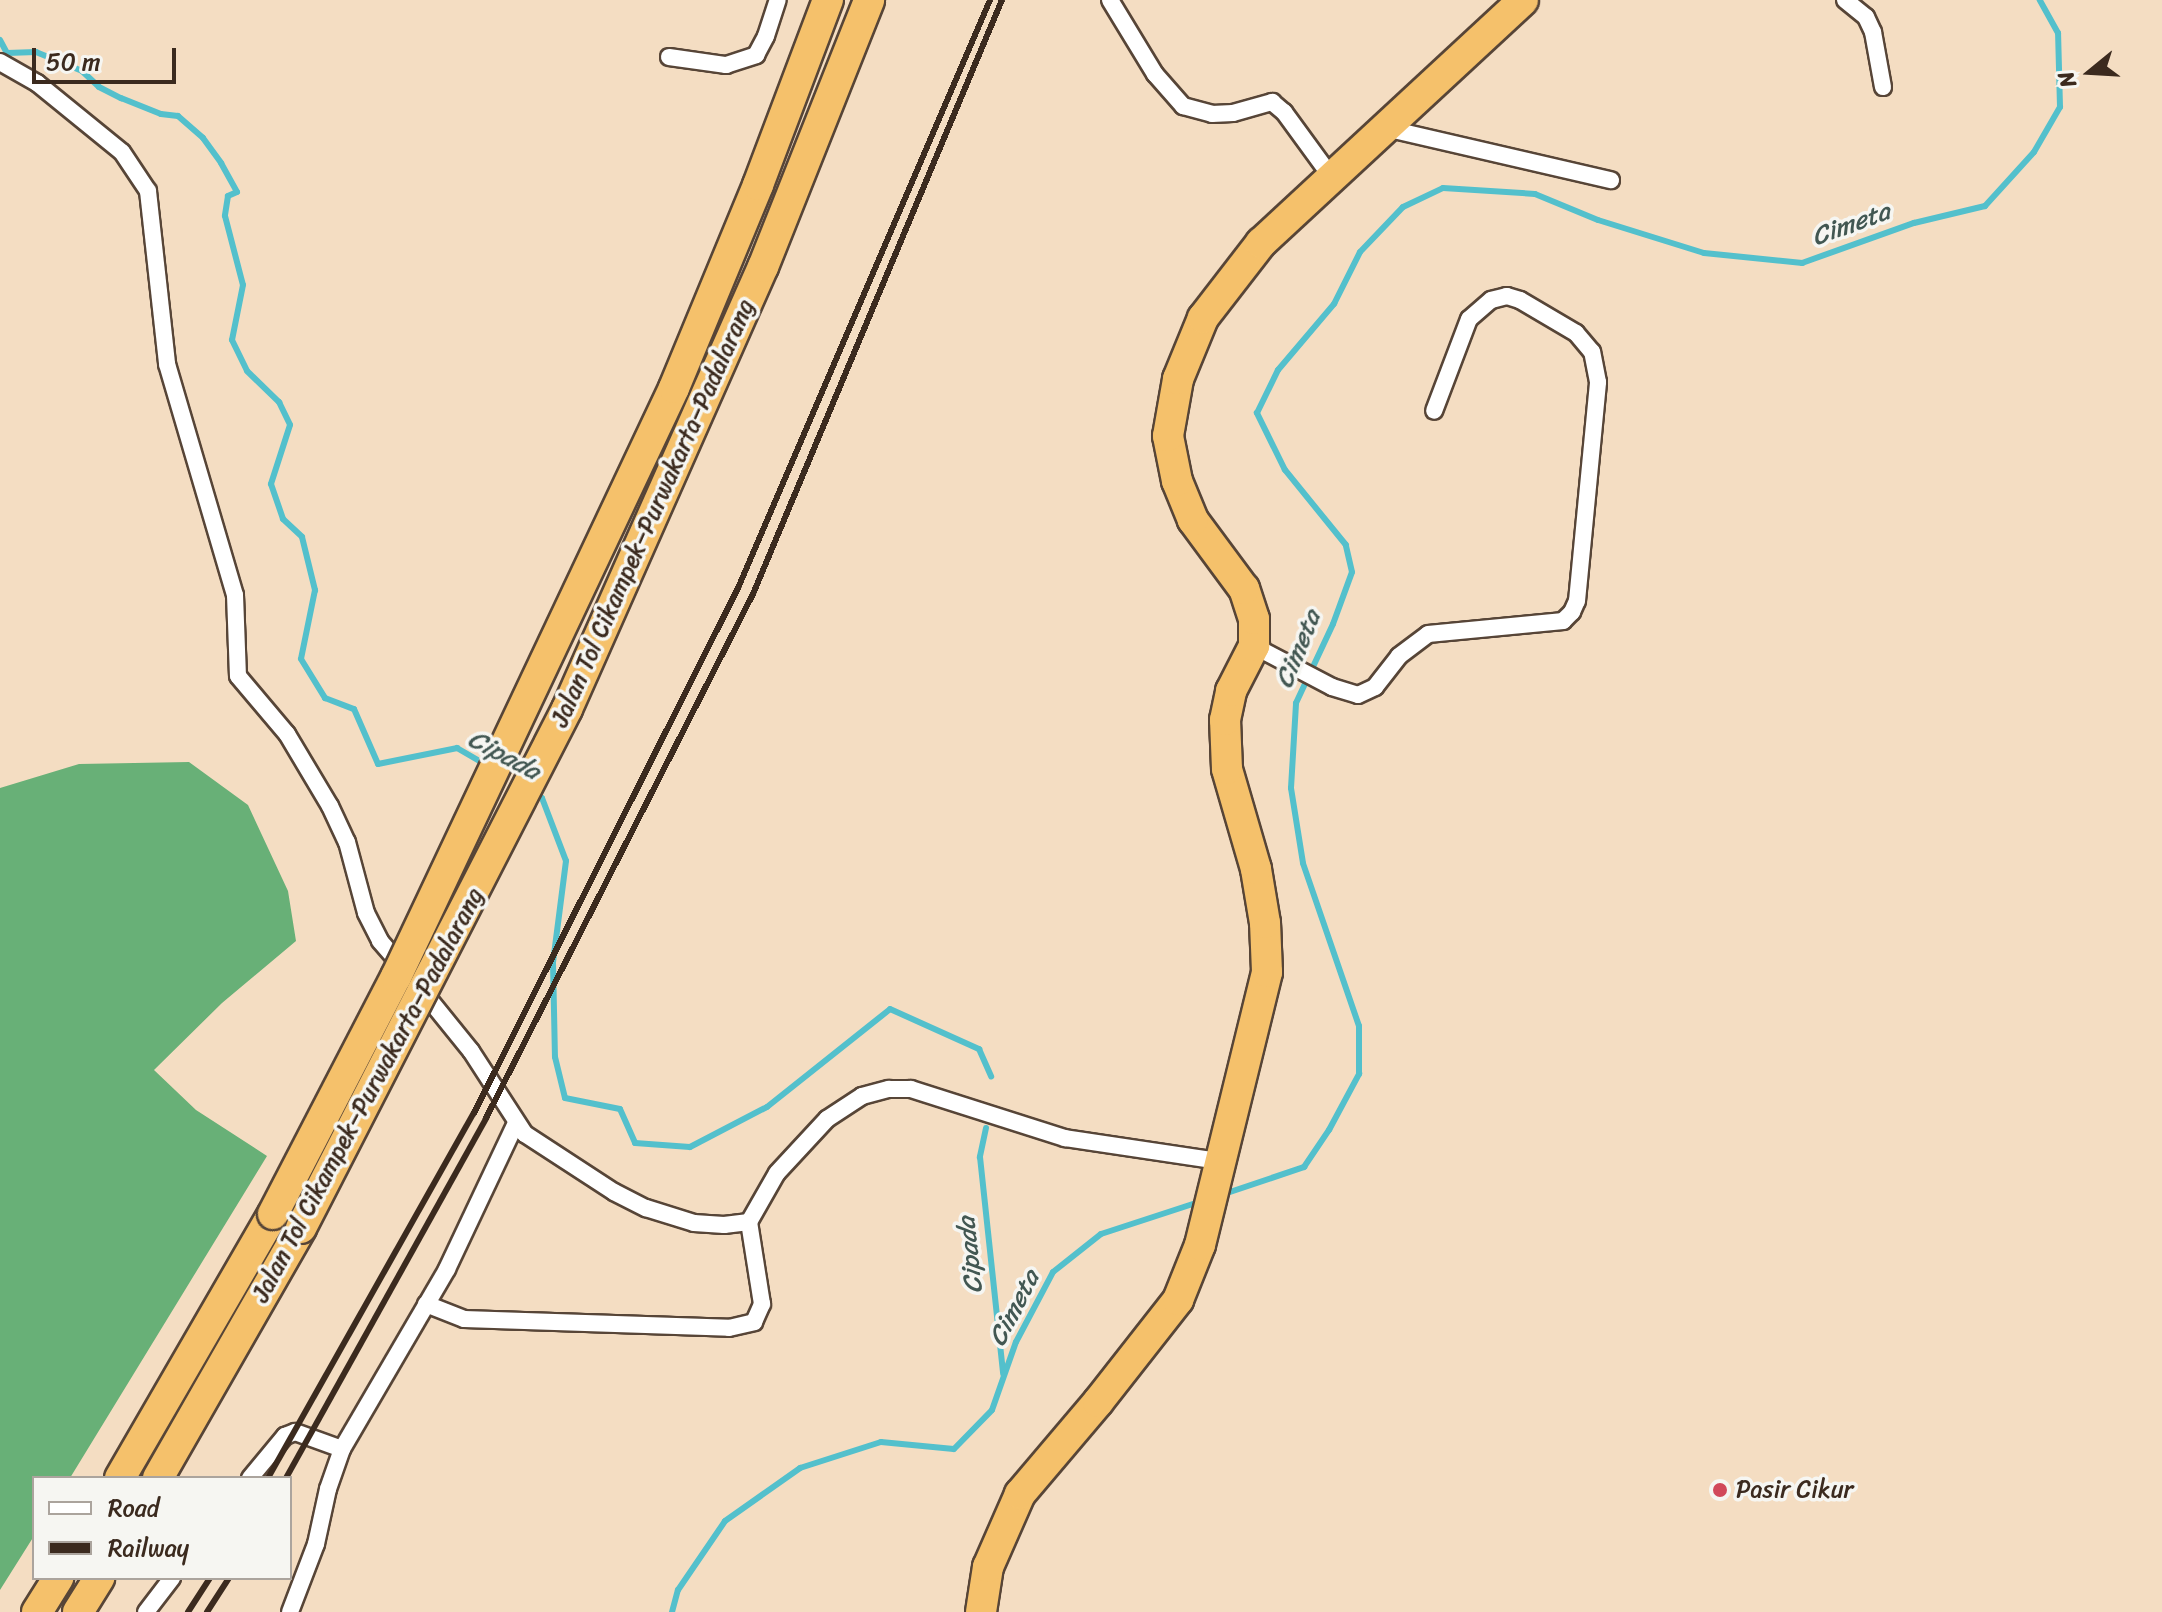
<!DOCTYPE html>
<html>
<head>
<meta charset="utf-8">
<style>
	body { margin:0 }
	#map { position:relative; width:2162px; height:1612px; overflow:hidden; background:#f4ddc2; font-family:Sriracha,sans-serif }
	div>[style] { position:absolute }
	.forest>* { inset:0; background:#68b077 }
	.stream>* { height:6px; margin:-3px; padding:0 3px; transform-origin:3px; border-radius:3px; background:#53c0cc }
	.roads { filter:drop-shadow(2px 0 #574537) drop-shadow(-2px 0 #574537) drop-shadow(0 2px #574537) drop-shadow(0 -2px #574537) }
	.street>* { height:16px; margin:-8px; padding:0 8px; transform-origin:8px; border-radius:8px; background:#fff }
	.highway>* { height:30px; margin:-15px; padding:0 15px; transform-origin:15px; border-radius:15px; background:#f5c16b }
	.rail>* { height:6px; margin:-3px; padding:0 3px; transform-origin:3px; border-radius:3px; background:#3b2a1e }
	.bridges { filter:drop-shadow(2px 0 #574537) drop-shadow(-2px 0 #574537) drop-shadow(0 2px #574537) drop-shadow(0 -2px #574537) }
	.highway-bridge>* { height:30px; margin:-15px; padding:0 15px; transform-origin:15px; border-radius:15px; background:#f5c16b }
	.dots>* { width:22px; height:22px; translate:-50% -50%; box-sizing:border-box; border:4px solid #f6f6f2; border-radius:50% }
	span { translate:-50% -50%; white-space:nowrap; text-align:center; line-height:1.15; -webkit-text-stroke:7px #f6f6f2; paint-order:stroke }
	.street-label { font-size:24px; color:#3b2a1e }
	.poi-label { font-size:24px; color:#3b2a1e }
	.left { translate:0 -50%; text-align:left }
	.water-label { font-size:26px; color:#425752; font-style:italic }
	.legend { position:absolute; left:32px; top:1476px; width:260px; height:104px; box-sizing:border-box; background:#f6f6f2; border:2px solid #aba49d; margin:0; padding:10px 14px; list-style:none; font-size:24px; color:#3b2a1e }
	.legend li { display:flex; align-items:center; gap:16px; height:40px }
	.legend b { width:40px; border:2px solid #aba49d }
	.north { position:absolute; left:2050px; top:32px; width:80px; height:80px; -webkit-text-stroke:6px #f6f6f2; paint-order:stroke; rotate:252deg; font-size:22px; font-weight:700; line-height:32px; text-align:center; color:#3b2a1e }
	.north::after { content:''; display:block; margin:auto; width:28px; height:36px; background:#3b2a1e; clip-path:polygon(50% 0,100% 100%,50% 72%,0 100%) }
	.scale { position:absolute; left:32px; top:48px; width:144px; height:36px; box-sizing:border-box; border:4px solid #3b2a1e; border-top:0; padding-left:10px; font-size:24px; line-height:28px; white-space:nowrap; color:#3b2a1e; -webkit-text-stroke:6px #f6f6f2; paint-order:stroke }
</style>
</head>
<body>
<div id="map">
	<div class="forest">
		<div style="clip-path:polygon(189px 762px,248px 805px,288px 891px,296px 941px,222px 1003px,154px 1070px,196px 1110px,267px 1156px,70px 1478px,34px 1478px,34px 1536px,0 1590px,0 788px,79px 764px)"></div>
	</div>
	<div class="stream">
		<div style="left:0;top:40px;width:15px;rotate:62deg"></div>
		<div style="left:7px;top:53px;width:29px;rotate:-2deg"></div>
		<div style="left:36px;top:52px;width:50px;rotate:22.4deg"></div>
		<div style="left:82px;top:71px;width:23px;rotate:43deg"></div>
		<div style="left:99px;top:87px;width:25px;rotate:27deg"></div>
		<div style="left:121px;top:98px;width:43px;rotate:21.8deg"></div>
		<div style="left:161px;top:114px;width:17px;rotate:7deg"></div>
		<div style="left:178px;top:116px;width:33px;rotate:41deg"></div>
		<div style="left:203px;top:138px;width:31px;rotate:54deg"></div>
		<div style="left:221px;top:163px;width:33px;rotate:61deg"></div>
		<div style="left:237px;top:192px;width:10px;rotate:156deg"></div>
		<div style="left:228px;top:196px;width:20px;rotate:99deg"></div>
		<div style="left:225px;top:216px;width:71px;rotate:75.4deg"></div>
		<div style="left:243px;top:285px;width:56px;rotate:101.3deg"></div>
		<div style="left:232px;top:340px;width:34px;rotate:64deg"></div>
		<div style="left:247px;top:371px;width:45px;rotate:44.1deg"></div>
		<div style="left:279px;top:402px;width:25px;rotate:64deg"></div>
		<div style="left:290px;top:425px;width:62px;rotate:107.9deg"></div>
		<div style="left:271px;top:484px;width:37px;rotate:71deg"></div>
		<div style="left:283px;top:519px;width:26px;rotate:43deg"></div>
		<div style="left:302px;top:537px;width:55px;rotate:76.2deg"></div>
		<div style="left:315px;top:590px;width:70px;rotate:101.5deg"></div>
		<div style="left:301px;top:659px;width:46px;rotate:58.4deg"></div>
		<div style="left:325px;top:698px;width:31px;rotate:21deg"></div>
		<div style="left:354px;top:709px;width:60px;rotate:66.4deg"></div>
		<div style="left:378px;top:764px;width:81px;rotate:-11.4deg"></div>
		<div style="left:457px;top:748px;width:36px;rotate:30deg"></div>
		<div style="left:535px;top:794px;width:8px;rotate:30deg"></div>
		<div style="left:542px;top:798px;width:67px;rotate:69.1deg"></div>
		<div style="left:566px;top:861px;width:103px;rotate:97.3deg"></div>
		<div style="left:553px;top:963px;width:94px;rotate:88.8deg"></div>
		<div style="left:555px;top:1057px;width:42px;rotate:76.3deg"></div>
		<div style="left:565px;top:1098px;width:56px;rotate:11.3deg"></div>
		<div style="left:620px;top:1109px;width:37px;rotate:66deg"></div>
		<div style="left:635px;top:1143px;width:55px;rotate:4.2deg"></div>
		<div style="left:690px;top:1147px;width:87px;rotate:-27.5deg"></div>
		<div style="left:767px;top:1107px;width:157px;rotate:-38.5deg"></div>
		<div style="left:890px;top:1009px;width:98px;rotate:24.2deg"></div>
		<div style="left:979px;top:1049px;width:30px;rotate:66deg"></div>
		<div style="left:986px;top:1128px;width:30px;rotate:102deg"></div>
		<div style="left:980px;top:1157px;width:218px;rotate:83.9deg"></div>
		<div style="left:1221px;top:1195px;width:88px;rotate:-18.6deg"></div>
		<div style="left:1304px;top:1167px;width:45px;rotate:-56deg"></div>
		<div style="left:1329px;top:1130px;width:64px;rotate:-61.8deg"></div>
		<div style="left:1359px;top:1074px;width:48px;rotate:-90deg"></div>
		<div style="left:1359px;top:1026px;width:172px;rotate:-109deg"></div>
		<div style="left:1303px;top:863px;width:76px;rotate:-99.1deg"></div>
		<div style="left:1291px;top:788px;width:85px;rotate:-86.6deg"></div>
		<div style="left:1296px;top:703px;width:87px;rotate:-64.9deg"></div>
		<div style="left:1333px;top:624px;width:55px;rotate:-69.9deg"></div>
		<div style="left:1352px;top:572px;width:28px;rotate:-103deg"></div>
		<div style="left:1346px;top:545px;width:97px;rotate:-129.1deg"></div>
		<div style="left:1285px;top:470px;width:64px;rotate:-116.2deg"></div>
		<div style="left:1257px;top:413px;width:48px;rotate:-64deg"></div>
		<div style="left:1278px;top:370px;width:87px;rotate:-49.7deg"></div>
		<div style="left:1334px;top:304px;width:58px;rotate:-63.4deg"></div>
		<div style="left:1360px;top:252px;width:62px;rotate:-46.3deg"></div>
		<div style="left:1403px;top:207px;width:44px;rotate:-25.4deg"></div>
		<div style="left:1443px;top:188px;width:92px;rotate:3.7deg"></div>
		<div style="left:1535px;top:194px;width:68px;rotate:22.4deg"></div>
		<div style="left:1598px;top:220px;width:111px;rotate:17.3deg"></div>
		<div style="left:1704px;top:253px;width:99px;rotate:5.8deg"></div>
		<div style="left:1802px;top:263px;width:119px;rotate:-19.7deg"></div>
		<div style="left:1914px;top:223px;width:73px;rotate:-13.5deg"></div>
		<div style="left:1985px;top:206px;width:73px;rotate:-47.8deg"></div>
		<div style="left:2034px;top:152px;width:52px;rotate:-60deg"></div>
		<div style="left:2060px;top:107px;width:74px;rotate:-91.5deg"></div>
		<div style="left:2058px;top:33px;width:38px;rotate:-119deg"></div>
		<div style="left:672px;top:1612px;width:23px;rotate:-75deg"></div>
		<div style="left:678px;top:1590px;width:83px;rotate:-55.7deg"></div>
		<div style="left:725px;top:1521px;width:92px;rotate:-35.2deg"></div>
		<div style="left:800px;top:1468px;width:85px;rotate:-17.8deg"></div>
		<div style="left:881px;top:1442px;width:73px;rotate:5.5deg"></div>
		<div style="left:954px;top:1449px;width:54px;rotate:-45.7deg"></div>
		<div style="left:992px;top:1410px;width:72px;rotate:-70.6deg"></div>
		<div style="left:1016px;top:1342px;width:79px;rotate:-62.1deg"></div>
		<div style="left:1053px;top:1272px;width:61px;rotate:-38.4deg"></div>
		<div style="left:1101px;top:1234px;width:103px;rotate:-18.1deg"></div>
	</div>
	<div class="roads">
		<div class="street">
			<div style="left:1110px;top:0;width:87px;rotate:58.7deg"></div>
			<div style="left:1155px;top:74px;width:43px;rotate:48.8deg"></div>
			<div style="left:1183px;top:106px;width:30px;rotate:15deg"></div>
			<div style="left:1212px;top:114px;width:21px;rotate:-3deg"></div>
			<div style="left:1233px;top:113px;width:41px;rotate:-15.8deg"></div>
			<div style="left:1272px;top:102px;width:16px;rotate:40deg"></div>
			<div style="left:1284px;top:112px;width:78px;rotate:53.9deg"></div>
			<div style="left:1845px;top:0;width:27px;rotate:39deg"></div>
			<div style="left:1866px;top:17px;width:17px;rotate:65deg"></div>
			<div style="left:1873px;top:32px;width:56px;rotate:79.7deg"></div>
			<div style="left:669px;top:57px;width:58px;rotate:8deg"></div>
			<div style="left:726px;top:65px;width:32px;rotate:-18deg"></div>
			<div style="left:756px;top:55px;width:21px;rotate:-62deg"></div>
			<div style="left:766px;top:36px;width:38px;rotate:-72deg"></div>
			<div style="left:0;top:62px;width:43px;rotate:29.6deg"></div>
			<div style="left:37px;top:83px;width:109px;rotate:39.1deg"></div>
			<div style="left:122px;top:152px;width:47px;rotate:56.3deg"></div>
			<div style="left:148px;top:191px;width:174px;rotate:83.7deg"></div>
			<div style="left:167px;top:364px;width:241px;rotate:73.6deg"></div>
			<div style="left:235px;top:595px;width:81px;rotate:87.9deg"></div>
			<div style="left:238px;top:676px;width:76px;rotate:49.8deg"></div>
			<div style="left:287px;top:734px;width:84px;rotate:59.2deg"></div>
			<div style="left:330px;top:806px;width:40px;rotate:65deg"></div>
			<div style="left:347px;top:842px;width:73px;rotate:75deg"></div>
			<div style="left:366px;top:913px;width:31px;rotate:63deg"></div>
			<div style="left:380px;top:941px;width:38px;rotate:49deg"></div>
			<div style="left:1385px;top:128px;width:232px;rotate:13deg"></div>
			<div style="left:1254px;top:646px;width:88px;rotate:27.7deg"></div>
			<div style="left:1332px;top:687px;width:27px;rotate:17deg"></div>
			<div style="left:1358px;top:695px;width:19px;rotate:-25deg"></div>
			<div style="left:1375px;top:687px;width:39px;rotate:-52deg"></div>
			<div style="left:1399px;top:656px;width:36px;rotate:-37deg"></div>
			<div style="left:1428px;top:634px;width:136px;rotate:-5.5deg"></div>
			<div style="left:1563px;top:621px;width:13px;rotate:-45deg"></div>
			<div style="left:1572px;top:612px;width:12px;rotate:-66deg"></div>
			<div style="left:1577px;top:601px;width:220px;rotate:-84.5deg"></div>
			<div style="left:1598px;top:382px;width:31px;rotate:-101deg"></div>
			<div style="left:1592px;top:352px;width:25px;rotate:-130deg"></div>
			<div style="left:1576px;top:333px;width:65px;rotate:-149.5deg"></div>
			<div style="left:1520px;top:300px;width:14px;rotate:-163deg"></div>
			<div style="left:1507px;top:296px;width:16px;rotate:166deg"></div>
			<div style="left:1491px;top:300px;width:29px;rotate:139deg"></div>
			<div style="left:1469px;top:319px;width:98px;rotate:110.8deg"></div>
			<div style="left:420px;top:988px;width:81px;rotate:51deg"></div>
			<div style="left:471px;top:1051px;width:99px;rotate:57deg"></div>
			<div style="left:525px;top:1134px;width:106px;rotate:33.1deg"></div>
			<div style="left:614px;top:1192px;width:36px;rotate:27deg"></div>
			<div style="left:646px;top:1208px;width:50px;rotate:17.4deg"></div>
			<div style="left:694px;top:1223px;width:30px;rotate:4deg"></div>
			<div style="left:724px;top:1225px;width:25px;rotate:-7deg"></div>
			<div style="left:749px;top:1222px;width:56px;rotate:-60.3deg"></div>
			<div style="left:777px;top:1173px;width:74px;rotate:-47.2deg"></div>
			<div style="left:827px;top:1119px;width:42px;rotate:-33.3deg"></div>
			<div style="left:862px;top:1096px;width:28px;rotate:-15deg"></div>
			<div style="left:889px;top:1089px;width:22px"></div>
			<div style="left:911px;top:1089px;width:162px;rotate:17.7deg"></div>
			<div style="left:1065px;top:1138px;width:155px;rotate:8.5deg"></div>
			<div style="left:426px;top:1304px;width:41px;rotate:21.5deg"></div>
			<div style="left:464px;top:1319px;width:265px;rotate:1.9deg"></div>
			<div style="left:729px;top:1328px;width:26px;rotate:-13deg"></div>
			<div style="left:754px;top:1322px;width:20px;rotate:-66deg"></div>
			<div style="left:762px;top:1304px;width:83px;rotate:-99deg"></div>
			<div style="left:250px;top:1478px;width:55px;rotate:-50.2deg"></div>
			<div style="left:285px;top:1436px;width:11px;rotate:-22deg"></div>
			<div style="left:295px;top:1432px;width:50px;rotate:19.9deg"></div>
			<div style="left:146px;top:1612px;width:43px;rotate:-52.6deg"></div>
			<div style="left:290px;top:1612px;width:73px;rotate:-69.1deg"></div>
			<div style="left:316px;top:1544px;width:56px;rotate:-77.7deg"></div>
			<div style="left:328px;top:1489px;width:42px;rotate:-70.7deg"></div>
			<div style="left:342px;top:1449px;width:208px;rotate:-59.7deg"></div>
			<div style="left:447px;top:1269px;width:161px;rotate:-64.7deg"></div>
		</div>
		<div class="highway">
			<div style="left:120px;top:1478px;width:305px;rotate:-59.9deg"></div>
			<div style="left:158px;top:1478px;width:288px;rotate:-60.2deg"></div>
			<div style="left:37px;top:1612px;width:40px;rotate:-58deg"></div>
			<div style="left:78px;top:1612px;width:40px;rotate:-58deg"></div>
			<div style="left:981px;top:1612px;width:46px;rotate:-81.2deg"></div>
			<div style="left:988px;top:1567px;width:80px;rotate:-66.3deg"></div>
			<div style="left:1020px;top:1494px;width:121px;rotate:-49.7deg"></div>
			<div style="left:1098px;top:1402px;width:130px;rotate:-51.9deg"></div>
			<div style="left:1178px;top:1300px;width:59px;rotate:-68.2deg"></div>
			<div style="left:1200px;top:1245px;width:281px;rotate:-76.2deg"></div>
			<div style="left:1267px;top:972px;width:49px;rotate:-92.3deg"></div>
			<div style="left:1265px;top:923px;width:55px;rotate:-99.5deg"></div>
			<div style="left:1256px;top:869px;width:104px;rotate:-106.2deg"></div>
			<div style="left:1227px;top:769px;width:49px;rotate:-92.3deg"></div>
			<div style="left:1225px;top:720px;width:30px;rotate:-78deg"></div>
			<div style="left:1231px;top:691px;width:51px;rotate:-62.9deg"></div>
			<div style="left:1254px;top:646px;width:27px;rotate:-90deg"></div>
			<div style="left:1254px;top:619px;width:32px;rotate:-108deg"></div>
			<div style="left:1244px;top:589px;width:86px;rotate:-126.5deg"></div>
			<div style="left:1193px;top:520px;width:42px;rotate:-112.3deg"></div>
			<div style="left:1177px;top:481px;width:46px;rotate:-101.3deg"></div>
			<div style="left:1168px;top:436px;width:58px;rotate:-80deg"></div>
			<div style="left:1178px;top:379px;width:66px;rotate:-67.7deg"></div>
			<div style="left:1203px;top:318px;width:95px;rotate:-52.3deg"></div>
			<div style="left:1261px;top:243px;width:357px;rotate:-42.8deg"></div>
		</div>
	</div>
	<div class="rail">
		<div style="left:268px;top:1478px;width:419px;rotate:-60.6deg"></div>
		<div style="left:474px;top:1113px;width:588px;rotate:-63.3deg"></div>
		<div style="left:738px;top:588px;width:640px;rotate:-66.8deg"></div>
		<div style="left:286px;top:1478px;width:412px;rotate:-60.9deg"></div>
		<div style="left:486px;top:1118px;width:588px;rotate:-63deg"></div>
		<div style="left:753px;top:594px;width:644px;rotate:-67.26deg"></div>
		<div style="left:188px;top:1612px;width:40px;rotate:-57.1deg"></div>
		<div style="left:207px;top:1612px;width:40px;rotate:-57.1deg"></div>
	</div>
	<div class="bridges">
		<div class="highway-bridge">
			<div style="left:273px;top:1214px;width:267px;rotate:-62.6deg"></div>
			<div style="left:396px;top:977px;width:651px;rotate:-64.73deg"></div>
			<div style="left:674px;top:388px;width:220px;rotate:-67.5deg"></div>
			<div style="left:758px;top:185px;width:198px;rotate:-69.3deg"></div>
			<div style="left:301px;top:1228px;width:583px;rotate:-62.86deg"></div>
			<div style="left:567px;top:709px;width:484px;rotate:-66.1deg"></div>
			<div style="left:763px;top:267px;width:287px;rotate:-68.3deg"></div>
		</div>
	</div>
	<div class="dots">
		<div style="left:1720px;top:1490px;background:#d1495b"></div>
	</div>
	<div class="street-label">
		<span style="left:653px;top:513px;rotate:-66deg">Jalan Tol Cikampek–Purwakarta–Padalarang</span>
		<span style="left:368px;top:1095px;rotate:-62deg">Jalan Tol Cikampek–Purwakarta–Padalarang</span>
	</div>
	<div class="poi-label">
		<span class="left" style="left:1736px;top:1490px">Pasir Cikur</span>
	</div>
	<div class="water-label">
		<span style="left:1851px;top:224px;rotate:-20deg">Cimeta</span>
		<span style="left:1298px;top:649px;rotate:-68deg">Cimeta</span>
		<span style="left:504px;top:755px;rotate:28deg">Cipada</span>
		<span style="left:970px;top:1255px;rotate:-96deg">Cipada</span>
		<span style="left:1014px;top:1308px;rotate:-63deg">Cimeta</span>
	</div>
	<ul class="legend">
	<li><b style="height:10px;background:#fff"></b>Road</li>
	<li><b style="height:10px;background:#3b2a1e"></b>Railway</li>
	</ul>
	<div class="north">N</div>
	<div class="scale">50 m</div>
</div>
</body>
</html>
